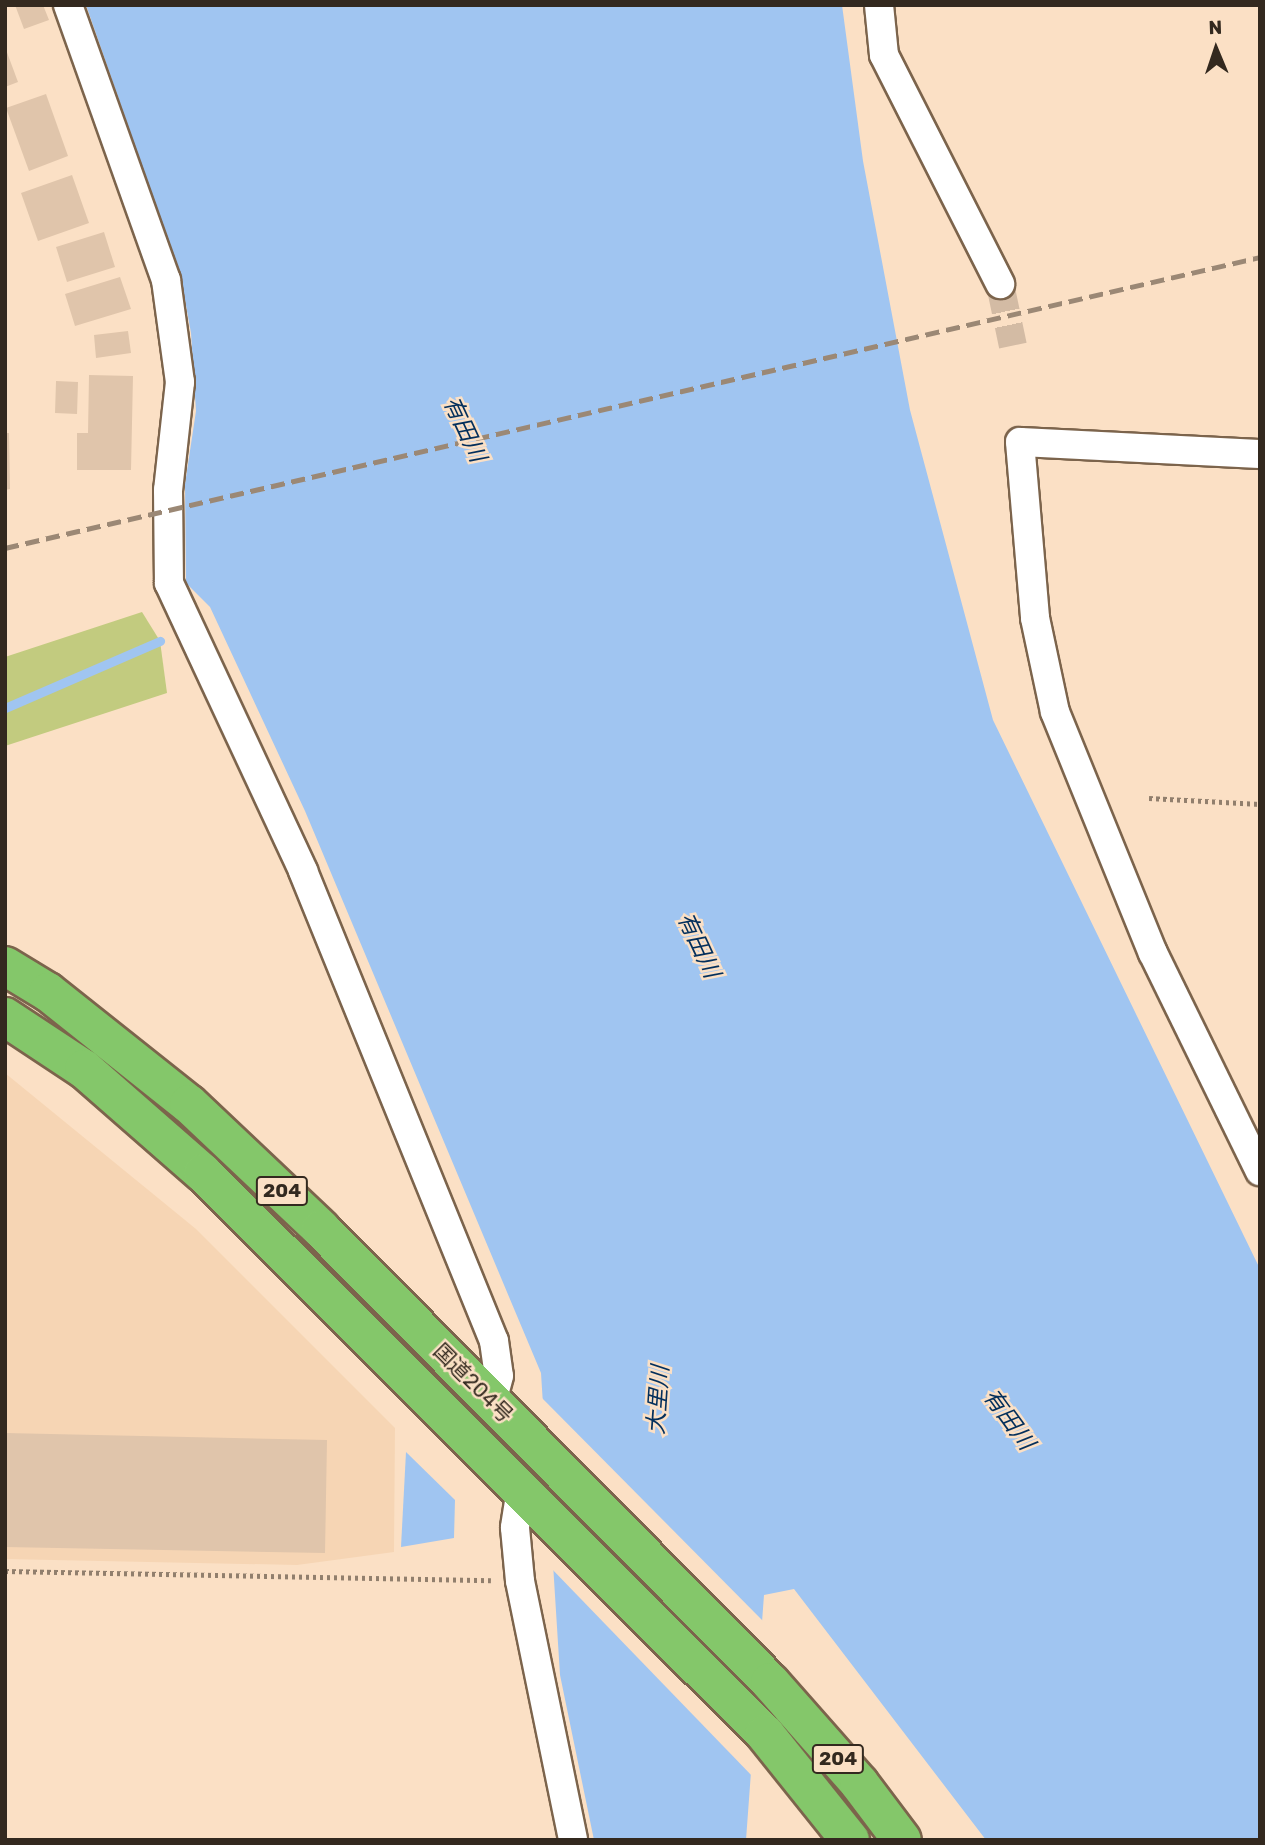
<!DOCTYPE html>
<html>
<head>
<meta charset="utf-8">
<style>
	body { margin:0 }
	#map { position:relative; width:1265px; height:1845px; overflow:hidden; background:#fbe0c5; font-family:Rubik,"Noto Sans JP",sans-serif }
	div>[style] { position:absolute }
	.built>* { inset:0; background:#f6d5b4 }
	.green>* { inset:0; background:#c2cb7f }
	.water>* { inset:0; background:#a0c5f1 }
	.pier>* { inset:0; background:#fbe0c5 }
	.stream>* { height:9px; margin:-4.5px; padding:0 4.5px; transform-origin:4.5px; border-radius:4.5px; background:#a0c5f1 }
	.building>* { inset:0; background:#e0c5ab }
	.minor-tunnel>* { height:28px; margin-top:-14px; transform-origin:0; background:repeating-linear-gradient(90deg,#d3bba4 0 28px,transparent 0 42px) }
	.path>* { height:4.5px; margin-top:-2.25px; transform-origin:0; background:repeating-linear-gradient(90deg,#917f6d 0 3.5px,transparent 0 7px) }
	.roads { filter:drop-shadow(2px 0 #7c644c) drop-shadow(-2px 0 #7c644c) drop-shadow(0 2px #7c644c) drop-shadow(0 -2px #7c644c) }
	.minor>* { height:28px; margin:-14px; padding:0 14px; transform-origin:14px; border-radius:14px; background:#fff }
	.trunk>* { height:38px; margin:-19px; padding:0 19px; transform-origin:19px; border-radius:19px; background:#84c76a }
	.rail>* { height:5px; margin-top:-2.5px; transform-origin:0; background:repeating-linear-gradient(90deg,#9b8875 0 14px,transparent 0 21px) }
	span { translate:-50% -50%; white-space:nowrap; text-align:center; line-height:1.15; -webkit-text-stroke:5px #fbe0c5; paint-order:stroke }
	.shield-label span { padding:2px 5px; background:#fbe0c5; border:2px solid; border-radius:5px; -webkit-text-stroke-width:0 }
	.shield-label { font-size:19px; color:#33291f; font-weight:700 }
	.street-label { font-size:21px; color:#33291f }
	.water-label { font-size:23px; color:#032f5c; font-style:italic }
	.frame { position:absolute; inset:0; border:7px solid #33291f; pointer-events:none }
	.north { position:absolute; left:1181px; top:14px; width:70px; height:70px; -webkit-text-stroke:5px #fbe0c5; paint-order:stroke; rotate:358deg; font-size:19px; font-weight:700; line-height:28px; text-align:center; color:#33291f }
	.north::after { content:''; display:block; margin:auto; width:24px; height:32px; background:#33291f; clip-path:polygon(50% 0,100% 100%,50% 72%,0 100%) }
</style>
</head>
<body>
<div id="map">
	<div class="built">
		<div style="clip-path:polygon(5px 1073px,196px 1229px,395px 1428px,394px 1552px,297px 1565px,5px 1559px)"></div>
	</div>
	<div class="green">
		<div style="clip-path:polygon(142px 612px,160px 641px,167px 693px,5px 746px,5px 657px)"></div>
	</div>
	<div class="water">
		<div style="clip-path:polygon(86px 5px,842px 5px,863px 161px,910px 410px,993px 720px,1260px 1269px,1260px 1840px,986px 1840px,794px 1589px,764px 1595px,746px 1840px,594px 1840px,560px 1675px,541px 1373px,305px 811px,210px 607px,186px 583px,185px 484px,196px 411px,191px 333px,181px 278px)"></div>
		<div style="clip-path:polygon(406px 1452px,455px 1500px,454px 1538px,401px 1547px)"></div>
	</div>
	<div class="pier">
		<div style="clip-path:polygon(539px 1395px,765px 1623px,755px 1779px,550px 1567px)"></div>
	</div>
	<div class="stream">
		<div style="left:5px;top:708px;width:169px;rotate:-23.4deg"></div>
	</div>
	<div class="building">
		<div style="clip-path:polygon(15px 5px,43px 5px,49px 20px,24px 29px)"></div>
		<div style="clip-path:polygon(5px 47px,18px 82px,5px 87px)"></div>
		<div style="clip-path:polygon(46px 94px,68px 156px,29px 171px,6px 108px)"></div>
		<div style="clip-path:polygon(72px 175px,89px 223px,38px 241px,21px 193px)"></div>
		<div style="clip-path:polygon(104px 232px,115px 267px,67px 282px,56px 247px)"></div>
		<div style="clip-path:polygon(120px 277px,131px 309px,75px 326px,65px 294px)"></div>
		<div style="clip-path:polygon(128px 331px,131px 353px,96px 358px,94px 335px)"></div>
		<div style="clip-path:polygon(89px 375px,133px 376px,131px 470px,77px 470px,77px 433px,88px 433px)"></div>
		<div style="clip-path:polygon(56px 381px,78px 382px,77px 414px,55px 413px)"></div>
		<div style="clip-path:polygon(5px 433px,9px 433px,10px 489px,5px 490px)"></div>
		<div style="clip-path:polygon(5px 1433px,327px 1440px,325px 1553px,5px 1547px)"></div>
	</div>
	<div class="minor-tunnel">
		<div style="left:1000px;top:284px;width:63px;rotate:78.2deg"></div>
	</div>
	<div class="path">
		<div style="left:1149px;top:798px;width:111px;rotate:3.1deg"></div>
		<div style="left:5px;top:1571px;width:486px;rotate:1.1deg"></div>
	</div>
	<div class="roads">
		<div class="minor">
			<div style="left:68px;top:5px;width:292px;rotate:70.4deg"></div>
			<div style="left:166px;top:280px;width:103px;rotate:82.2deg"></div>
			<div style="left:180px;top:382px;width:109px;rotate:96.3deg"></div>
			<div style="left:168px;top:490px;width:93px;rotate:89.4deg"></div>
			<div style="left:169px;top:583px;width:318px;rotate:65deg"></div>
			<div style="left:303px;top:871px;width:507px;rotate:67.88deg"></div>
			<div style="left:494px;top:1341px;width:35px;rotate:82deg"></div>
			<div style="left:499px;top:1376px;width:27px;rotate:105deg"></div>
			<div style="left:879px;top:5px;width:50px;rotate:84.3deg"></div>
			<div style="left:884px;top:55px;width:257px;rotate:63.1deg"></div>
			<div style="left:1260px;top:454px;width:240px;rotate:-177.1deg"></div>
			<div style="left:1020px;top:442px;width:177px;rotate:85.1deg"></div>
			<div style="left:1035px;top:618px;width:96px;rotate:78deg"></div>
			<div style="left:1055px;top:712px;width:260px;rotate:67.9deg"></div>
			<div style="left:1153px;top:953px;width:243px;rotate:63.9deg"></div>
			<div style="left:521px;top:1489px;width:39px;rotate:99deg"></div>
			<div style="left:515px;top:1528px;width:53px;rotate:84.6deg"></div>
			<div style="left:520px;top:1581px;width:264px;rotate:78.4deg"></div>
		</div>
		<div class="trunk">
			<div style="left:5px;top:966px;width:50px;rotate:31.2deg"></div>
			<div style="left:48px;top:992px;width:180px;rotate:38.5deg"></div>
			<div style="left:189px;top:1104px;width:182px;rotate:43.4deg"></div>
			<div style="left:321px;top:1229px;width:638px;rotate:45.25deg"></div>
			<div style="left:770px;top:1682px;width:135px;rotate:48.6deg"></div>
			<div style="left:859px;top:1783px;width:71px;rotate:53deg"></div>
			<div style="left:5px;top:1017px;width:95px;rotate:33.4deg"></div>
			<div style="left:84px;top:1069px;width:158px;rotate:41.2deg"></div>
			<div style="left:203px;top:1173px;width:794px;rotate:44.95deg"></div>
			<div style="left:765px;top:1734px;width:136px;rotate:51.3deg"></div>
		</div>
	</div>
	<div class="rail">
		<div style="left:5px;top:548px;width:1288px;rotate:-13.05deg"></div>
	</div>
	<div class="shield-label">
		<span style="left:282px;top:1191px">204</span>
		<span style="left:838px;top:1759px">204</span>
	</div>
	<div class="street-label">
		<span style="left:473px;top:1383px;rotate:45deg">国道204号</span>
	</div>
	<div class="water-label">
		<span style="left:465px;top:429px;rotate:65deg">有田川</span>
		<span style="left:699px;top:945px;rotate:65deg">有田川</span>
		<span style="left:658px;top:1400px;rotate:-86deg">大里川</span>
		<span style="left:1009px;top:1419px;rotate:54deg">有田川</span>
	</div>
	<div class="frame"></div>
	<div class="north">N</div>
</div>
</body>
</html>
